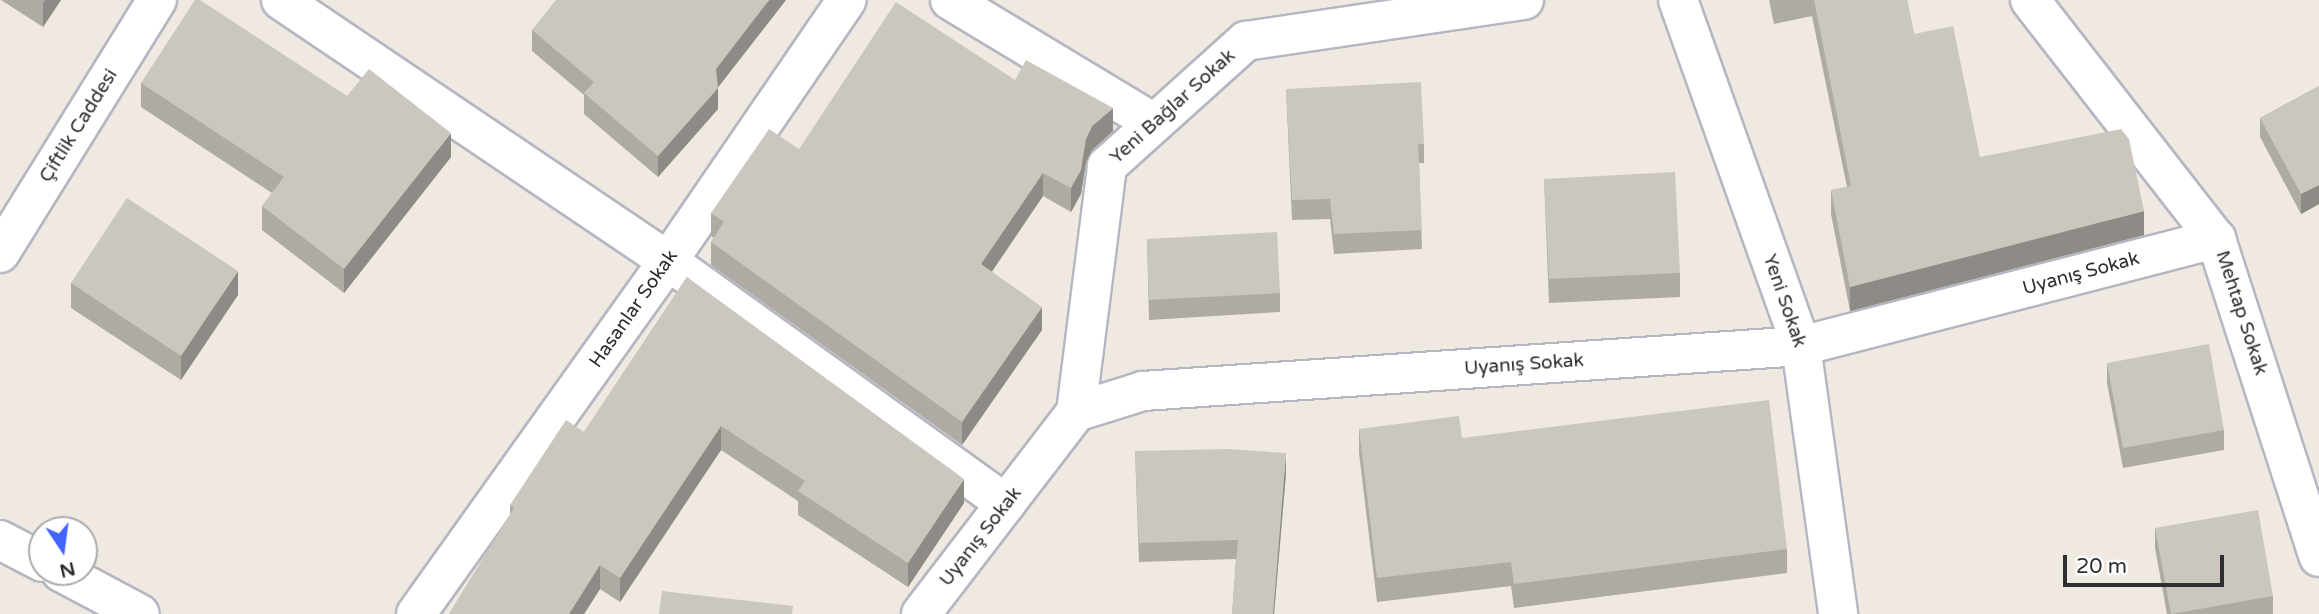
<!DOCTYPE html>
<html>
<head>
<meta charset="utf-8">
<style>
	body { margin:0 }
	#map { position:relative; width:2319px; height:614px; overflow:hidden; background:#efe9e1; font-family:"Varela Round",sans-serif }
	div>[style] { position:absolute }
	.roads { filter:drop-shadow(2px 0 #b4b7c1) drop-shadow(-2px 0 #b4b7c1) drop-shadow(0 2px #b4b7c1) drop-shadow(0 -2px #b4b7c1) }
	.street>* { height:38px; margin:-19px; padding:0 19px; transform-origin:19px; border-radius:19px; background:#fff }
	.wall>* { inset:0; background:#afaba4 }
	.shaded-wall>* { inset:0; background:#8e8b86 }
	.building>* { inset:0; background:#cbc7bf }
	span { translate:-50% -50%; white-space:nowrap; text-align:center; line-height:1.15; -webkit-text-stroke:5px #fff; paint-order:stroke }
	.street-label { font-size:19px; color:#2e2e2e }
	.north { position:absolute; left:28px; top:516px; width:70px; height:70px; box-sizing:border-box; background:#fff; border:2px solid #ababab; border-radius:50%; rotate:167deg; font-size:19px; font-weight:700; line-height:28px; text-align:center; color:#2e2e2e }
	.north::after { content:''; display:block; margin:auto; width:24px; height:32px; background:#4264fb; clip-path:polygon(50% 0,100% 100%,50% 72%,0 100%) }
	.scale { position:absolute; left:2063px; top:555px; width:161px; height:32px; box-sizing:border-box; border:4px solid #2e2e2e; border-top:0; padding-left:9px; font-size:21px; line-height:24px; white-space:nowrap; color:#2e2e2e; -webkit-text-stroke:5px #fff; paint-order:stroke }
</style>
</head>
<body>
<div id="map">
	<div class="roads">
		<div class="street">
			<div style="left:281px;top:0;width:467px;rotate:34deg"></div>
			<div style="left:668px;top:261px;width:416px;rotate:35.7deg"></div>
			<div style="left:950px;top:0;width:238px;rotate:31.1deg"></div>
			<div style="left:1678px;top:0;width:367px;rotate:70.4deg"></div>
			<div style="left:1801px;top:346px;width:271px;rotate:82.1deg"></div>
			<div style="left:2030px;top:0;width:303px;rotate:52.1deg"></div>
			<div style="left:2216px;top:239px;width:334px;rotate:72.1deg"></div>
			<div style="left:0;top:253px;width:298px;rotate:-58.2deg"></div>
			<div style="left:1076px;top:412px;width:248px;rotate:-82.8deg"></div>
			<div style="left:1107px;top:166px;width:187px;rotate:-42deg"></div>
			<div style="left:1246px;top:41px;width:281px;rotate:-8.4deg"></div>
			<div style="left:0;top:540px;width:47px;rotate:27.6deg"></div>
			<div style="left:61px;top:572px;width:89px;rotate:28deg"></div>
			<div style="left:416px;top:614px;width:434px;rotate:-54.5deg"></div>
			<div style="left:668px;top:261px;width:316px;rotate:-55.6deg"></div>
			<div style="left:921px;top:614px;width:255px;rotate:-52.5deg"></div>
			<div style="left:1076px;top:412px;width:70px;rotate:-17.4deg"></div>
			<div style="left:1143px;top:391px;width:660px;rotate:-3.91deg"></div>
			<div style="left:1801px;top:346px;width:429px;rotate:-14.5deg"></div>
		</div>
	</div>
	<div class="wall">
		<div style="clip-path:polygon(1px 0,61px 0,43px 27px)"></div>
		<div style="clip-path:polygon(786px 0,718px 87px,718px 109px,658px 177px,584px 114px,584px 95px,532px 51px,532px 30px)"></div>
		<div style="clip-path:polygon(1769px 0,1907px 0,1914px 34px,1980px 157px,2144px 235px,1850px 311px,1831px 214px,1831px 190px,1847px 187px,1812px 16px,1774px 24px)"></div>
		<div style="clip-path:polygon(141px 83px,347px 96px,451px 157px,344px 293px,262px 230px,262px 206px,272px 193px,141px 107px)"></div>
		<div style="clip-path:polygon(2319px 86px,2319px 204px,2301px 214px,2260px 137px,2260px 118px)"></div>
		<div style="clip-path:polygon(1286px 89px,1424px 144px,1424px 163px,1419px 163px,1422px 249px,1334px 254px,1330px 219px,1292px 220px)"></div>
		<div style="clip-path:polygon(1113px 131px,1092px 150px,1086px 162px,1081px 194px,1071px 212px,1043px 196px,992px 272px,1042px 330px,962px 445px,711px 265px,711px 242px,714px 238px,711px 236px,711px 213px,799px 149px)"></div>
		<div style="clip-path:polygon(1544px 179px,1680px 273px,1680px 297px,1549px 303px)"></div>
		<div style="clip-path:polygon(1147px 239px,1280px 293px,1280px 312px,1149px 320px)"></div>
		<div style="clip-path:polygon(687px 277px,964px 503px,908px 587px,798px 515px,798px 501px,721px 450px,620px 602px,600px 589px,584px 614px,449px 614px,510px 515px,510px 505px,584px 432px)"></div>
		<div style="clip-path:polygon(71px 283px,238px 295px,181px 380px,71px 308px)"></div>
		<div style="clip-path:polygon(2107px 363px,2224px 430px,2224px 450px,2123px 468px,2107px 383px)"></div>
		<div style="clip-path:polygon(1359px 429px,1462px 438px,1787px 549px,1787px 573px,1514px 608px,1511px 586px,1377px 602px,1359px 453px)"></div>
		<div style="clip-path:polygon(1135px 451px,1286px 473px,1274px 614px,1232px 614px,1236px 559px,1139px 562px)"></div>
		<div style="clip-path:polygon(2155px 528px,2273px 596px,2273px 614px,2167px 614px,2155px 548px)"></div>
	</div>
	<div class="shaded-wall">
		<div style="clip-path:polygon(45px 0,61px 0,43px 27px,43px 3px)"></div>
		<div style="clip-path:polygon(769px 0,786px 0,716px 90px,716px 69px)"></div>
		<div style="clip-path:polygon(718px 88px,718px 109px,658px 177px,658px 156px)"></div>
		<div style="clip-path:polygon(1113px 108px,1113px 131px,1092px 150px,1086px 162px,1081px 194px,1071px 212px,1071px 188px,1086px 139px,1092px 126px)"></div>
		<div style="clip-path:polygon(451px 133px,451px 157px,344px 293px,344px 269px)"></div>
		<div style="clip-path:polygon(1043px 173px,1043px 196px,981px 287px,981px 264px)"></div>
		<div style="clip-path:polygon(2319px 185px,2319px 204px,2301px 214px,2301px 194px)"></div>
		<div style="clip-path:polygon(2144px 211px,2144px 235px,1850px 311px,1850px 287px)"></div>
		<div style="clip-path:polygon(238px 271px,238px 295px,181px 380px,181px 356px)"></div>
		<div style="clip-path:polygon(1042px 307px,1042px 330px,962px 445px,962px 422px)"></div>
		<div style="clip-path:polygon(721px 426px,721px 450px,620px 602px,620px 578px)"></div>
		<div style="clip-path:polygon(1286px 453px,1286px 473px,1274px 614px,1273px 614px)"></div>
		<div style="clip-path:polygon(964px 479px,964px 503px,908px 587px,908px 563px)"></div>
		<div style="clip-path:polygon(600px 565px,600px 589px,584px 614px,569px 614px)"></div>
	</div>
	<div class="building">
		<div style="clip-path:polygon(195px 0,200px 0,347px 96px,369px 69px,451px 133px,344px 269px,262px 206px,284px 177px,141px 83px)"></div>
		<div style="clip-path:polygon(556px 0,769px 0,716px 69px,718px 88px,658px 156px,584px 93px,594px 82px,532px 30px)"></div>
		<div style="clip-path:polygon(1814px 0,1907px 0,1914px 34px,1953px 26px,1980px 157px,2121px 129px,2129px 139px,2144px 211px,1850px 287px,1831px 190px,1851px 186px)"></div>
		<div style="clip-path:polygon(896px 2px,1015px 80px,1026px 60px,1113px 108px,1092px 126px,1086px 139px,1081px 170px,1071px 188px,1043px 173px,981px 264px,1042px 307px,962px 422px,711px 242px,724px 222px,711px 213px,769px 129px,799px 149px)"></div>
		<div style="clip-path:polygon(1421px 82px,1424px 144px,1418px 144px,1422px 230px,1334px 234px,1330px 199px,1292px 200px,1286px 89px)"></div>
		<div style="clip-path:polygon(2319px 86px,2319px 185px,2301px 194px,2260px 118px)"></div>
		<div style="clip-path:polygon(1675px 172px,1680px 273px,1549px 279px,1544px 179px)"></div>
		<div style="clip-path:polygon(127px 198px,238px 271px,181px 356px,71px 283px)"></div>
		<div style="clip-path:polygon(1277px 232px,1280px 293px,1149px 300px,1147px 239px)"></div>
		<div style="clip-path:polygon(687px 277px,964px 479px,908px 563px,798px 491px,805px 481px,721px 426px,620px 578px,600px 565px,569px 614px,449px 614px,514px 508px,510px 505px,566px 420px,584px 432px)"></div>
		<div style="clip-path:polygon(2209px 344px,2224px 430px,2123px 448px,2107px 363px)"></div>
		<div style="clip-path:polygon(1769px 400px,1787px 549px,1514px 584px,1511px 562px,1377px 578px,1359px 429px,1459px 416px,1462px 438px)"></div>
		<div style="clip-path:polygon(1228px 449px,1286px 453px,1273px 614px,1232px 614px,1238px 540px,1139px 543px,1135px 451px)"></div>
		<div style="clip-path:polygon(2258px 510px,2273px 596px,2171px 614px,2155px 528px)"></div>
		<div style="clip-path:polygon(662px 591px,793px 606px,792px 614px,659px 614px)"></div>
	</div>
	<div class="street-label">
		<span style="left:1173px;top:107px;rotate:-42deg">Yeni Bağlar Sokak</span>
		<span style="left:79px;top:126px;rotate:-58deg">Çiftlik Caddesi</span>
		<span style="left:2081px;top:274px;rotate:-15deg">Uyanış Sokak</span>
		<span style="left:1784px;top:301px;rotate:71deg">Yeni Sokak</span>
		<span style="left:634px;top:309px;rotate:-55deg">Hasanlar Sokak</span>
		<span style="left:2241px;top:313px;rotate:72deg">Mehtap Sokak</span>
		<span style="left:1524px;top:365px;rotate:-4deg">Uyanış Sokak</span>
		<span style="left:981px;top:537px;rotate:-52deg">Uyanış Sokak</span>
	</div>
	<div class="north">N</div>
	<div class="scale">20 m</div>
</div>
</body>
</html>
